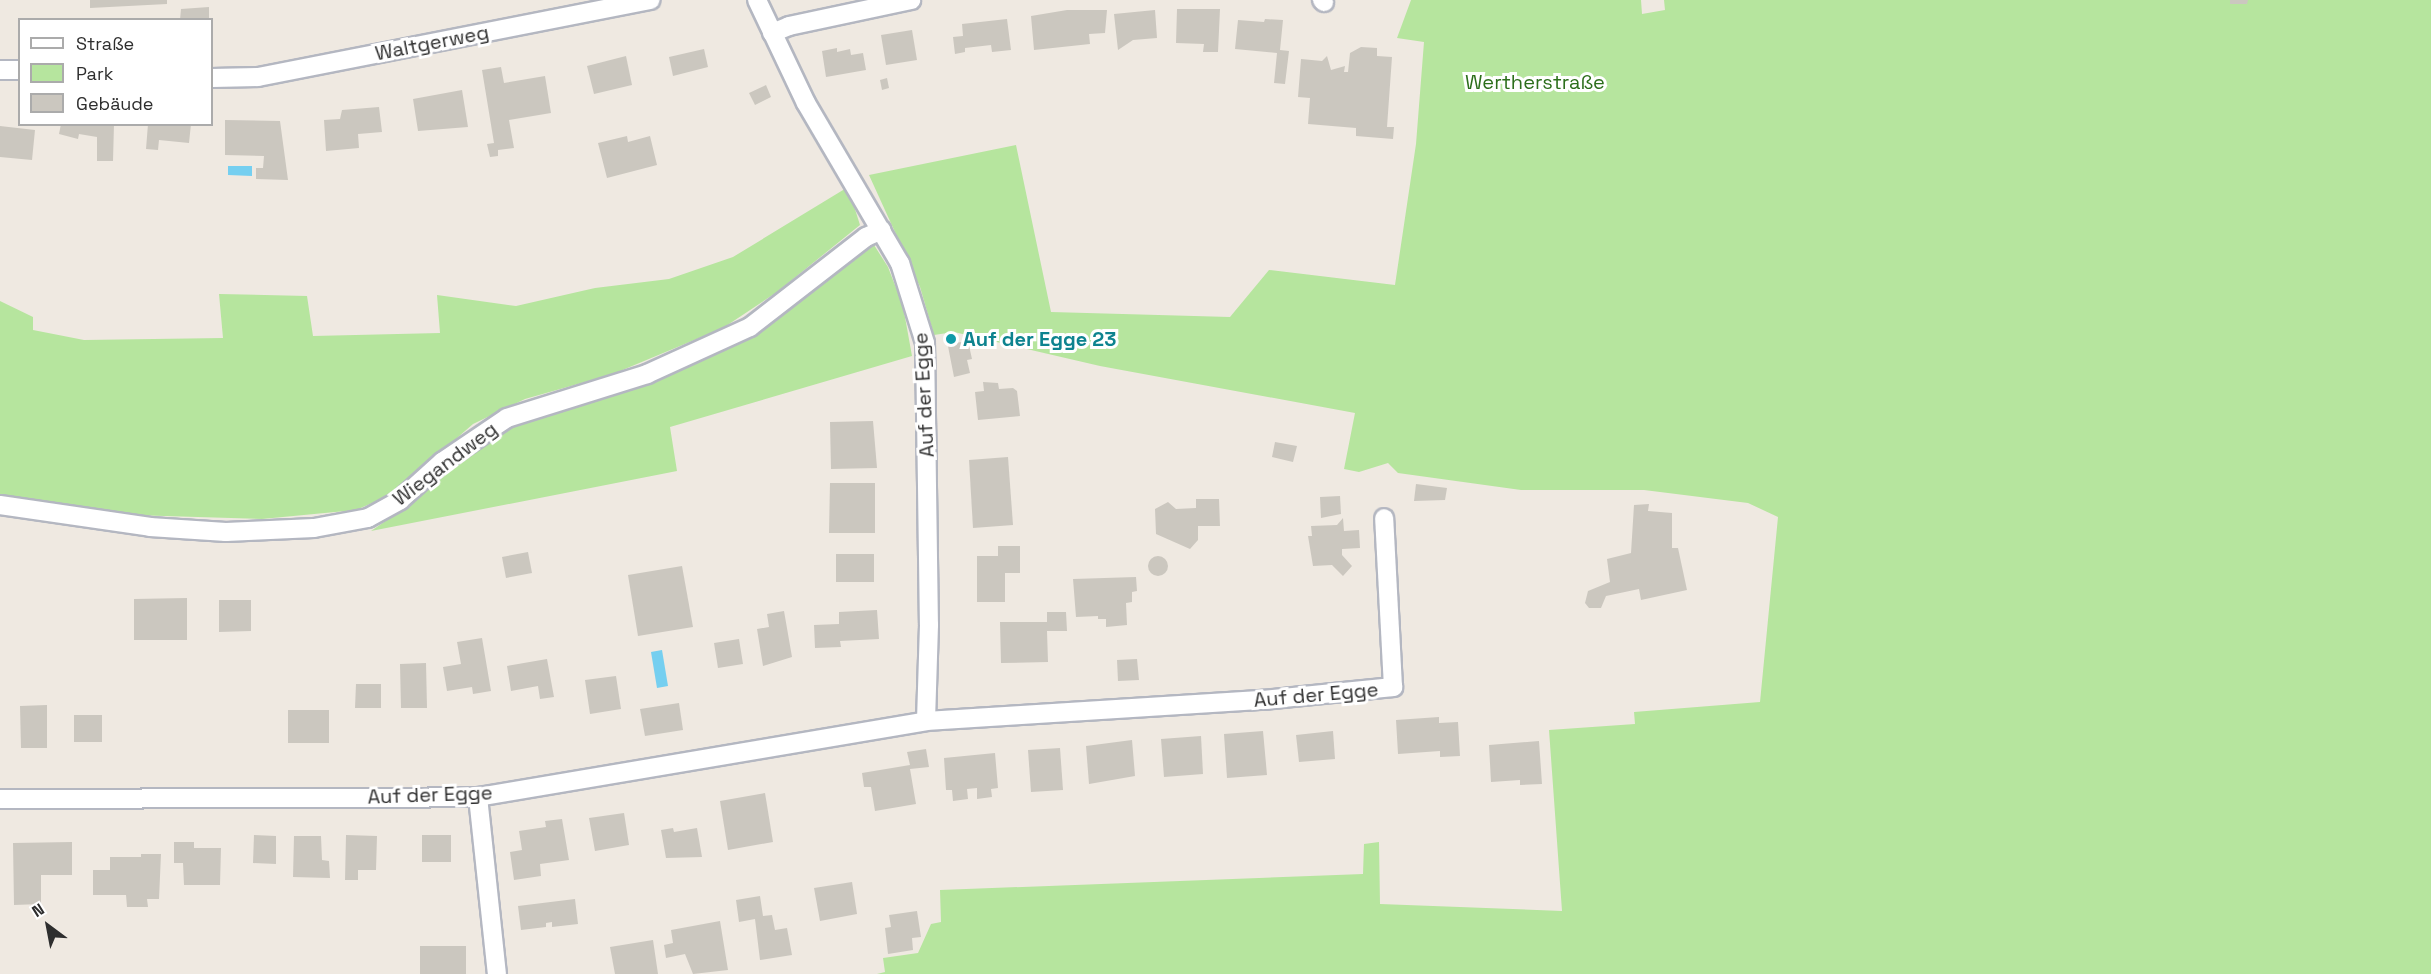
<!DOCTYPE html>
<html>
<head>
<meta charset="utf-8">
<style>
	body { margin:0 }
	#map { position:relative; width:2431px; height:974px; overflow:hidden; background:#efe9e1; font-family:"Space Grotesk",sans-serif }
	div>[style] { position:absolute }
	.green>* { inset:0; background:#b6e59e }
	.water>* { inset:0; background:#75cff0 }
	.building>* { inset:0; background:#cbc7bf }
	.round { border-radius:50% }
	.roads { filter:drop-shadow(2px 0 #b4b7c1) drop-shadow(-2px 0 #b4b7c1) drop-shadow(0 2px #b4b7c1) drop-shadow(0 -2px #b4b7c1) }
	.minor>* { height:18px; margin:-9px; padding:0 9px; transform-origin:9px; border-radius:9px; background:#fff }
	.dots>* { width:16px; height:16px; translate:-50% -50%; box-sizing:border-box; border:3px solid #fff; border-radius:50% }
	span { translate:-50% -50%; white-space:nowrap; text-align:center; line-height:1.15; -webkit-text-stroke:6px #fff; paint-order:stroke }
	.street-label { font-size:20px; color:#2e2e2e }
	.park-label { font-size:20px; color:#2c6e1b }
	.culture-label { font-size:20px; color:#0d838f; font-weight:700 }
	.left { translate:0 -50%; text-align:left }
	.legend { position:absolute; left:18px; top:18px; width:195px; height:108px; box-sizing:border-box; background:#fff; border:2px solid #ababab; margin:0; padding:8px 10px; list-style:none; font-size:18px; color:#2e2e2e }
	.legend li { display:flex; align-items:center; gap:12px; height:30px }
	.legend b { width:30px; border:2px solid #ababab }
	.north { position:absolute; left:18px; top:896px; width:60px; height:60px; -webkit-text-stroke:4px #fff; paint-order:stroke; rotate:328deg; font-size:16px; font-weight:700; line-height:24px; text-align:center; color:#2e2e2e }
	.north::after { content:''; display:block; margin:auto; width:21px; height:27px; background:#2e2e2e; clip-path:polygon(50% 0,100% 100%,50% 72%,0 100%) }
</style>
</head>
<body>
<div id="map">
	<div class="green">
		<div style="clip-path:polygon(1411px 0,1641px 0,1642px 14px,1665px 10px,1664px 0,2431px 0,2431px 974px,877px 974px,885px 972px,883px 958px,918px 953px,931px 924px,941px 922px,940px 890px,1363px 874px,1364px 844px,1379px 842px,1380px 904px,1562px 911px,1549px 730px,1635px 724px,1634px 712px,1760px 702px,1778px 517px,1748px 503px,1644px 490px,1521px 490px,1398px 473px,1388px 463px,1359px 472px,1344px 469px,1355px 413px,1100px 366px,954px 332px,934px 335px,920px 287px,869px 175px,1016px 145px,1051px 312px,1230px 317px,1269px 270px,1395px 285px,1416px 144px,1424px 42px,1397px 38px)"></div>
		<div style="clip-path:polygon(848px 187px,860px 225px,777px 292px,723px 328px,613px 374px,525px 399px,473px 424px,393px 494px,356px 510px,262px 519px,131px 515px,0 495px,0 301px,33px 317px,33px 330px,84px 340px,223px 338px,219px 294px,307px 296px,313px 336px,440px 333px,437px 295px,516px 306px,595px 288px,669px 279px,733px 257px)"></div>
		<div style="clip-path:polygon(874px 245px,888px 267px,903px 306px,912px 356px,670px 427px,677px 471px,371px 531px,406px 507px,444px 470px,483px 442px,532px 416px,730px 347px,789px 310px)"></div>
	</div>
	<div class="water">
		<div style="clip-path:polygon(228px 166px,252px 166px,252px 176px,228px 175px)"></div>
		<div style="clip-path:polygon(662px 650px,668px 686px,657px 688px,651px 652px)"></div>
	</div>
	<div class="building">
		<div style="clip-path:polygon(90px 0,167px 0,167px 4px,90px 8px)"></div>
		<div style="clip-path:polygon(2230px 0,2248px 0,2247px 4px,2230px 4px)"></div>
		<div style="clip-path:polygon(209px 7px,209px 20px,180px 20px,181px 9px)"></div>
		<div style="clip-path:polygon(1177px 9px,1220px 9px,1218px 52px,1203px 52px,1204px 44px,1176px 43px)"></div>
		<div style="clip-path:polygon(1067px 10px,1107px 10px,1105px 33px,1089px 34px,1090px 44px,1034px 50px,1031px 16px)"></div>
		<div style="clip-path:polygon(1155px 10px,1157px 38px,1133px 40px,1118px 50px,1114px 14px)"></div>
		<div style="clip-path:polygon(1007px 19px,1011px 50px,992px 52px,991px 45px,965px 48px,965px 52px,955px 54px,953px 37px,963px 36px,962px 24px)"></div>
		<div style="clip-path:polygon(1265px 19px,1283px 20px,1280px 50px,1289px 51px,1285px 84px,1274px 83px,1277px 53px,1235px 49px,1238px 20px,1264px 22px)"></div>
		<div style="clip-path:polygon(912px 30px,917px 60px,886px 65px,881px 35px)"></div>
		<div style="clip-path:polygon(1361px 47px,1377px 48px,1377px 56px,1392px 57px,1387px 127px,1394px 127px,1393px 139px,1356px 136px,1356px 128px,1308px 124px,1310px 98px,1298px 97px,1301px 59px,1322px 61px,1327px 56px,1331px 70px,1345px 66px,1344px 72px,1348px 72px,1350px 53px)"></div>
		<div style="clip-path:polygon(837px 48px,837px 52px,850px 49px,851px 55px,863px 53px,866px 70px,826px 77px,822px 51px)"></div>
		<div style="clip-path:polygon(704px 49px,708px 67px,673px 76px,669px 57px)"></div>
		<div style="clip-path:polygon(626px 56px,632px 85px,594px 94px,587px 66px)"></div>
		<div style="clip-path:polygon(501px 67px,504px 83px,545px 76px,551px 113px,509px 120px,514px 148px,498px 150px,498px 156px,490px 157px,487px 144px,494px 143px,482px 70px)"></div>
		<div style="clip-path:polygon(887px 78px,889px 88px,882px 90px,880px 80px)"></div>
		<div style="clip-path:polygon(766px 85px,771px 97px,755px 105px,749px 93px)"></div>
		<div style="clip-path:polygon(462px 90px,468px 127px,418px 131px,413px 99px)"></div>
		<div style="clip-path:polygon(379px 107px,382px 132px,358px 134px,359px 148px,326px 151px,324px 120px,340px 119px,342px 110px)"></div>
		<div style="clip-path:polygon(225px 120px,280px 121px,288px 180px,256px 179px,256px 168px,263px 168px,264px 156px,225px 155px)"></div>
		<div style="clip-path:polygon(61px 124px,114px 124px,113px 161px,97px 161px,97px 137px,79px 134px,78px 139px,59px 134px)"></div>
		<div style="clip-path:polygon(148px 124px,191px 124px,189px 143px,159px 140px,158px 150px,146px 149px)"></div>
		<div style="clip-path:polygon(0 126px,35px 130px,32px 160px,0 157px)"></div>
		<div style="clip-path:polygon(627px 136px,628px 142px,650px 136px,657px 165px,607px 178px,598px 143px)"></div>
		<div style="clip-path:polygon(953px 334px,955px 343px,968px 341px,972px 359px,967px 360px,970px 373px,954px 377px,946px 336px)"></div>
		<div style="clip-path:polygon(983px 382px,998px 383px,999px 389px,1013px 388px,1017px 391px,1020px 416px,978px 420px,975px 392px,984px 391px)"></div>
		<div style="clip-path:polygon(873px 421px,877px 468px,831px 469px,830px 422px)"></div>
		<div style="clip-path:polygon(1275px 442px,1297px 446px,1293px 462px,1272px 457px)"></div>
		<div style="clip-path:polygon(1008px 457px,1013px 525px,973px 528px,969px 460px)"></div>
		<div style="clip-path:polygon(830px 483px,875px 483px,875px 533px,829px 533px)"></div>
		<div style="clip-path:polygon(1416px 484px,1447px 488px,1445px 500px,1414px 501px)"></div>
		<div style="clip-path:polygon(1340px 496px,1341px 514px,1321px 518px,1320px 497px)"></div>
		<div style="clip-path:polygon(1196px 499px,1219px 499px,1220px 526px,1198px 526px,1198px 540px,1190px 549px,1156px 534px,1155px 509px,1168px 502px,1176px 509px,1196px 508px)"></div>
		<div style="clip-path:polygon(1649px 504px,1648px 511px,1672px 513px,1672px 548px,1678px 548px,1687px 590px,1641px 600px,1639px 589px,1606px 596px,1601px 608px,1589px 608px,1585px 603px,1588px 591px,1610px 582px,1607px 559px,1631px 553px,1634px 505px)"></div>
		<div style="clip-path:polygon(1343px 518px,1344px 531px,1359px 530px,1360px 548px,1342px 549px,1342px 555px,1352px 566px,1343px 576px,1332px 565px,1313px 566px,1308px 536px,1312px 536px,1311px 526px,1337px 525px)"></div>
		<div style="clip-path:polygon(998px 546px,1020px 546px,1020px 573px,1005px 573px,1005px 602px,977px 602px,977px 556px,998px 556px)"></div>
		<div style="clip-path:polygon(528px 552px,532px 573px,506px 578px,502px 557px)"></div>
		<div style="clip-path:polygon(836px 554px,874px 554px,874px 582px,836px 582px)"></div>
		<div class="round" style="left:1148px;top:556px;width:20px;height:20px"></div>
		<div style="clip-path:polygon(682px 566px,693px 627px,638px 636px,628px 575px)"></div>
		<div style="clip-path:polygon(1136px 577px,1137px 591px,1132px 592px,1132px 602px,1126px 603px,1127px 625px,1106px 627px,1106px 619px,1098px 619px,1098px 616px,1076px 617px,1073px 579px)"></div>
		<div style="clip-path:polygon(187px 598px,187px 640px,134px 640px,134px 599px)"></div>
		<div style="clip-path:polygon(219px 600px,251px 600px,251px 631px,219px 632px)"></div>
		<div style="clip-path:polygon(877px 610px,879px 639px,840px 641px,841px 647px,815px 648px,814px 625px,839px 624px,839px 612px)"></div>
		<div style="clip-path:polygon(784px 611px,792px 657px,763px 666px,757px 629px,769px 627px,767px 614px)"></div>
		<div style="clip-path:polygon(1047px 612px,1066px 612px,1067px 631px,1047px 631px,1048px 662px,1001px 663px,1000px 622px,1047px 622px)"></div>
		<div style="clip-path:polygon(482px 638px,491px 691px,473px 694px,472px 687px,447px 691px,443px 667px,461px 664px,457px 642px)"></div>
		<div style="clip-path:polygon(739px 639px,743px 664px,718px 668px,714px 643px)"></div>
		<div style="clip-path:polygon(547px 659px,554px 697px,540px 699px,538px 686px,511px 691px,507px 666px)"></div>
		<div style="clip-path:polygon(1137px 659px,1139px 680px,1118px 681px,1117px 660px)"></div>
		<div style="clip-path:polygon(426px 663px,427px 708px,401px 708px,400px 664px)"></div>
		<div style="clip-path:polygon(616px 676px,621px 709px,590px 714px,585px 680px)"></div>
		<div style="clip-path:polygon(356px 684px,381px 684px,381px 708px,355px 708px)"></div>
		<div style="clip-path:polygon(679px 703px,683px 730px,645px 736px,640px 709px)"></div>
		<div style="clip-path:polygon(47px 705px,47px 748px,21px 748px,20px 706px)"></div>
		<div style="clip-path:polygon(288px 710px,329px 710px,329px 743px,288px 743px)"></div>
		<div style="clip-path:polygon(74px 715px,102px 715px,102px 742px,74px 742px)"></div>
		<div style="clip-path:polygon(1439px 717px,1439px 723px,1458px 722px,1460px 756px,1440px 757px,1440px 751px,1398px 754px,1396px 720px)"></div>
		<div style="clip-path:polygon(1263px 731px,1267px 775px,1227px 778px,1224px 734px)"></div>
		<div style="clip-path:polygon(1333px 731px,1335px 759px,1299px 762px,1296px 735px)"></div>
		<div style="clip-path:polygon(1201px 736px,1203px 774px,1164px 777px,1161px 739px)"></div>
		<div style="clip-path:polygon(1132px 740px,1135px 776px,1089px 784px,1086px 746px)"></div>
		<div style="clip-path:polygon(1539px 741px,1542px 784px,1520px 785px,1520px 780px,1491px 782px,1489px 745px)"></div>
		<div style="clip-path:polygon(1060px 748px,1063px 790px,1031px 792px,1028px 750px)"></div>
		<div style="clip-path:polygon(926px 749px,929px 767px,910px 769px,916px 804px,875px 811px,871px 787px,864px 787px,862px 773px,910px 765px,907px 752px)"></div>
		<div style="clip-path:polygon(995px 753px,998px 788px,991px 789px,992px 797px,977px 799px,977px 788px,967px 789px,968px 799px,953px 801px,952px 790px,946px 790px,944px 758px)"></div>
		<div style="clip-path:polygon(765px 793px,773px 842px,728px 850px,720px 801px)"></div>
		<div style="clip-path:polygon(624px 813px,629px 845px,595px 851px,589px 818px)"></div>
		<div style="clip-path:polygon(562px 819px,569px 860px,540px 864px,541px 876px,514px 880px,510px 852px,522px 850px,519px 831px,546px 827px,545px 821px)"></div>
		<div style="clip-path:polygon(673px 828px,674px 832px,697px 828px,702px 857px,666px 858px,661px 830px)"></div>
		<div style="clip-path:polygon(254px 835px,276px 836px,276px 864px,253px 863px)"></div>
		<div style="clip-path:polygon(346px 835px,377px 836px,376px 870px,358px 870px,358px 880px,345px 880px)"></div>
		<div style="clip-path:polygon(422px 835px,451px 835px,451px 862px,422px 862px)"></div>
		<div style="clip-path:polygon(294px 836px,321px 836px,322px 860px,329px 861px,330px 878px,293px 877px)"></div>
		<div style="clip-path:polygon(72px 842px,72px 875px,41px 875px,41px 904px,14px 905px,13px 843px)"></div>
		<div style="clip-path:polygon(174px 842px,194px 842px,194px 848px,221px 848px,220px 885px,184px 885px,183px 863px,174px 863px)"></div>
		<div style="clip-path:polygon(141px 854px,161px 854px,159px 899px,147px 899px,148px 907px,127px 907px,126px 895px,93px 895px,93px 870px,110px 870px,110px 857px,141px 857px)"></div>
		<div style="clip-path:polygon(852px 882px,857px 914px,820px 921px,814px 888px)"></div>
		<div style="clip-path:polygon(760px 896px,763px 916px,772px 915px,775px 930px,787px 928px,792px 955px,760px 960px,755px 919px,739px 922px,736px 900px)"></div>
		<div style="clip-path:polygon(575px 899px,578px 924px,552px 927px,552px 922px,546px 923px,546px 927px,521px 930px,518px 906px)"></div>
		<div style="clip-path:polygon(917px 911px,921px 937px,912px 938px,913px 950px,888px 954px,885px 928px,891px 927px,889px 915px)"></div>
		<div style="clip-path:polygon(720px 921px,728px 970px,693px 974px,685px 954px,666px 958px,664px 945px,673px 943px,671px 930px)"></div>
		<div style="clip-path:polygon(653px 940px,658px 974px,615px 974px,610px 947px)"></div>
		<div style="clip-path:polygon(420px 946px,466px 946px,466px 974px,420px 974px)"></div>
	</div>
	<div class="roads">
		<div class="minor">
			<div style="left:757px;top:0;width:114px;rotate:64.6deg"></div>
			<div style="left:806px;top:103px;width:186px;rotate:59.6deg"></div>
			<div style="left:900px;top:263px;width:84px;rotate:72.6deg"></div>
			<div style="left:925px;top:343px;width:282px;rotate:89.2deg"></div>
			<div style="left:929px;top:625px;width:96px;rotate:91.8deg"></div>
			<div style="left:1322px;top:0;width:3px;rotate:45deg"></div>
			<div style="left:772px;top:33px;width:18px;rotate:-22deg"></div>
			<div style="left:789px;top:26px;width:125px;rotate:-12deg"></div>
			<div style="left:0;top:70px;width:20px"></div>
			<div style="left:212px;top:78px;width:46px;rotate:-1.2deg"></div>
			<div style="left:258px;top:77px;width:400px;rotate:-11.1deg"></div>
			<div style="left:0;top:505px;width:152px;rotate:8.3deg"></div>
			<div style="left:150px;top:527px;width:76px;rotate:3.8deg"></div>
			<div style="left:226px;top:532px;width:88px;rotate:-2.6deg"></div>
			<div style="left:314px;top:528px;width:55px;rotate:-10.5deg"></div>
			<div style="left:368px;top:518px;width:37px;rotate:-29deg"></div>
			<div style="left:400px;top:500px;width:57px;rotate:-42.1deg"></div>
			<div style="left:442px;top:462px;width:78px;rotate:-34.1deg"></div>
			<div style="left:507px;top:418px;width:147px;rotate:-17.4deg"></div>
			<div style="left:647px;top:374px;width:113px;rotate:-24.5deg"></div>
			<div style="left:750px;top:327px;width:147px;rotate:-37.8deg"></div>
			<div style="left:866px;top:237px;width:17px;rotate:-24deg"></div>
			<div style="left:478px;top:797px;width:178px;rotate:83.9deg"></div>
			<div style="left:0;top:799px;width:478px;rotate:-0.2deg"></div>
			<div style="left:478px;top:797px;width:454px;rotate:-9.6deg"></div>
			<div style="left:926px;top:721px;width:338px;rotate:-3.6deg"></div>
			<div style="left:1263px;top:700px;width:131px;rotate:-5.7deg"></div>
			<div style="left:1393px;top:687px;width:169px;rotate:-93deg"></div>
		</div>
	</div>
	<div class="dots">
		<div style="left:951px;top:339px;background:#0f9aa8"></div>
	</div>
	<div class="street-label">
		<span style="left:432px;top:43px;rotate:-11deg">Waltgerweg</span>
		<span style="left:924px;top:395px;rotate:-93deg">Auf der Egge</span>
		<span style="left:445px;top:464px;rotate:-37deg">Wiegandweg</span>
		<span style="left:1316px;top:695px;rotate:-5deg">Auf der Egge</span>
		<span style="left:430px;top:795px;rotate:-2deg">Auf der Egge</span>
	</div>
	<div class="park-label">
		<span style="left:1535px;top:82px">Wertherstraße</span>
	</div>
	<div class="culture-label">
		<span class="left" style="left:963px;top:339px">Auf der Egge 23</span>
	</div>
	<ul class="legend">
	<li><b style="height:8px;background:#fff"></b>Straße</li>
	<li><b style="height:16px;background:#b6e59e"></b>Park</li>
	<li><b style="height:16px;background:#cbc7bf"></b>Gebäude</li>
	</ul>
	<div class="north">N</div>
</div>
</body>
</html>
